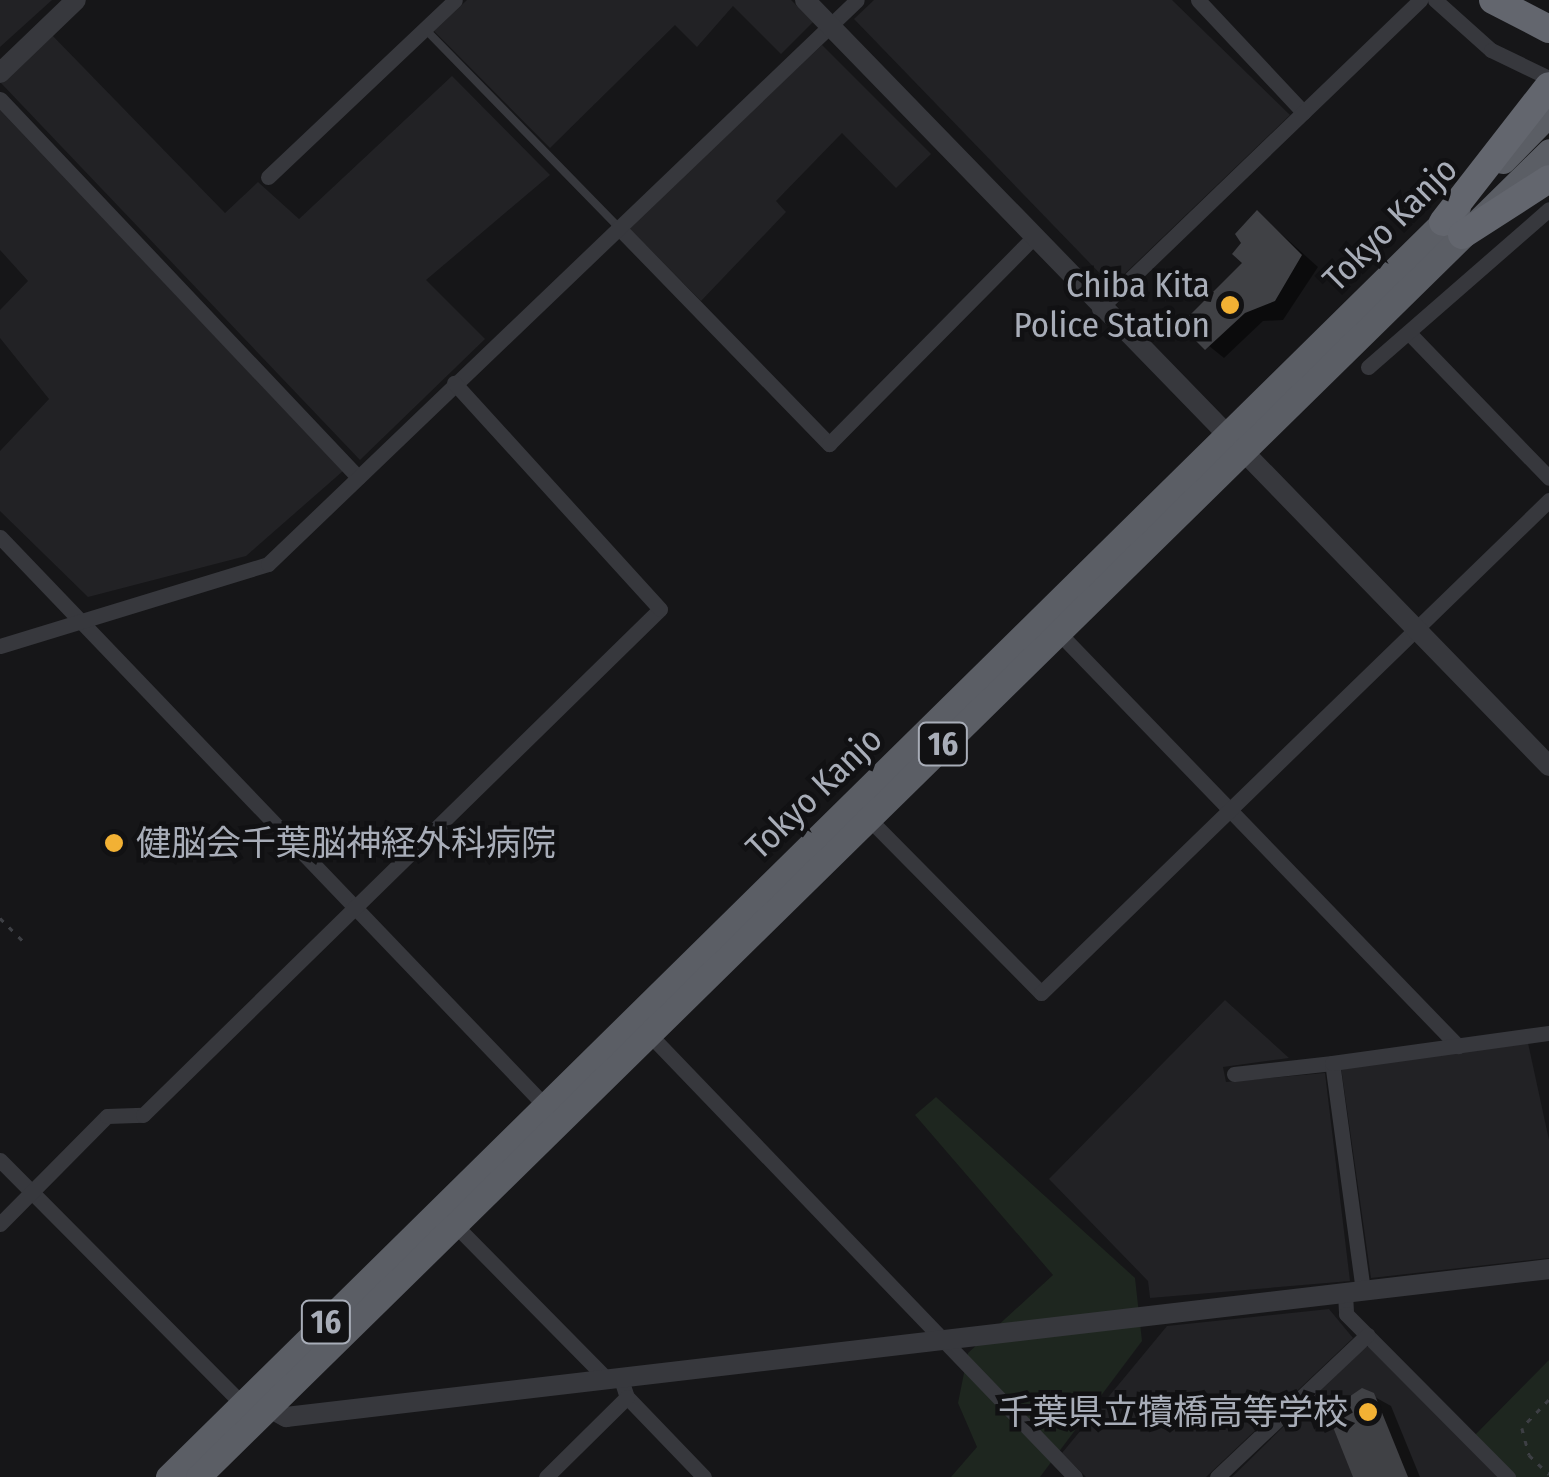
<!DOCTYPE html>
<html>
<head>
<meta charset="utf-8">
<style>
	body { margin:0 }
	#map { position:relative; width:1549px; height:1477px; overflow:hidden; background:#161618; font-family:"Fira Sans Condensed","Noto Sans JP",sans-serif }
	div>[style] { position:absolute }
	.built>* { inset:0; background:#222225 }
	.green>* { inset:0; background:#1e261f }
	.shadow>* { inset:0; background:#0007 }
	.building>* { inset:0; background:#404145 }
	.path>* { height:2.5px; margin-top:-1.25px; transform-origin:0; background:repeating-linear-gradient(90deg,#3d3f44 0 5px,transparent 0 13px) }
	.service>* { height:8px; margin:-4px; padding:0 4px; transform-origin:4px; border-radius:4px; background:#37383d }
	.minor>* { height:15px; margin:-7.5px; padding:0 7.5px; transform-origin:7.5px; border-radius:7.5px; background:#37383d }
	.tertiary>* { height:20px; margin:-10px; padding:0 10px; transform-origin:10px; border-radius:10px; background:#37383d }
	.trunk>* { height:25px; margin:-12.5px; padding:0 12.5px; transform-origin:12.5px; border-radius:12.5px; background:#5b5e65 }
	.motorway>* { height:28px; margin:-14px; padding:0 14px; transform-origin:14px; border-radius:14px; background:#63666e }
	.dots>* { width:28px; height:28px; translate:-50% -50%; box-sizing:border-box; border:5px solid #111113; border-radius:50% }
	span { translate:-50% -50%; white-space:nowrap; text-align:center; line-height:1.15; -webkit-text-stroke:9px #111113; paint-order:stroke }
	.shield-label span { padding:2px 8px; background:#111113; border:2px solid; border-radius:8px; -webkit-text-stroke-width:0 }
	.shield-label { font-size:32px; color:#a8adb8; font-weight:700 }
	.street-label { font-size:35px; color:#a8adb8 }
	.poi-label { font-size:35px; color:#a8adb8 }
	.right { translate:-100% -50%; text-align:right }
	.left { translate:0 -50%; text-align:left }
</style>
</head>
<body>
<div id="map">
	<div class="built">
		<div style="clip-path:polygon(0 0,52px 0,0 47px)"></div>
		<div style="clip-path:polygon(467px 0,791px 0,813px 22px,781px 54px,733px 6px,697px 47px,675px 25px,550px 148px,434px 31px)"></div>
		<div style="clip-path:polygon(874px 0,1172px 0,1290px 115px,1112px 286px,854px 19px)"></div>
		<div style="clip-path:polygon(49px 32px,225px 213px,258px 182px,299px 219px,452px 76px,550px 175px,426px 280px,485px 339px,360px 460px,0 82px)"></div>
		<div style="clip-path:polygon(822px 45px,931px 154px,896px 188px,842px 133px,776px 201px,786px 212px,701px 301px,628px 227px)"></div>
		<div style="clip-path:polygon(0 110px,343px 471px,246px 556px,88px 597px,0 511px,0 451px,49px 399px,0 338px,0 310px,28px 281px,0 250px)"></div>
		<div style="clip-path:polygon(1225px 1000px,1289px 1058px,1223px 1067px,1226px 1082px,1325px 1073px,1350px 1281px,1150px 1298px,1148px 1281px,1049px 1179px)"></div>
		<div style="clip-path:polygon(1528px 1043px,1549px 1140px,1549px 1258px,1371px 1278px,1341px 1067px)"></div>
		<div style="clip-path:polygon(1329px 1309px,1353px 1338px,1206px 1477px,1086px 1477px,1062px 1453px,1167px 1326px)"></div>
		<div style="clip-path:polygon(1365px 1347px,1374px 1347px,1503px 1477px,1232px 1477px)"></div>
	</div>
	<div class="green">
		<div style="clip-path:polygon(936px 1097px,1135px 1278px,1142px 1341px,1040px 1477px,951px 1477px,977px 1447px,958px 1403px,968px 1353px,1053px 1275px,915px 1115px)"></div>
		<div style="clip-path:polygon(1549px 1360px,1549px 1477px,1516px 1477px,1475px 1435px)"></div>
	</div>
	<div class="shadow">
		<div style="clip-path:polygon(1258px 213px,1318px 267px,1283px 320px,1263px 321px,1224px 358px,1183px 325px,1246px 263px)"></div>
		<div style="clip-path:polygon(1373px 1396px,1391px 1406px,1420px 1477px,1355px 1477px)"></div>
	</div>
	<div class="building">
		<div style="clip-path:polygon(1257px 210px,1302px 255px,1275px 301px,1245px 313px,1205px 350px,1180px 325px,1242px 263px,1232px 254px,1241px 243px,1235px 234px)"></div>
		<div style="clip-path:polygon(1362px 1388px,1374px 1393px,1408px 1477px,1353px 1477px,1327px 1412px)"></div>
	</div>
	<div class="path">
		<div style="left:0;top:918px;width:35px;rotate:45deg"></div>
		<div style="left:1549px;top:1400px;width:39px;rotate:134deg"></div>
		<div style="left:1522px;top:1428px;width:28px;rotate:75deg"></div>
		<div style="left:1529px;top:1455px;width:28px;rotate:44deg"></div>
	</div>
	<div class="service">
		<div style="left:426px;top:30px;width:275px;rotate:45.7deg"></div>
	</div>
	<div class="minor">
		<div style="left:1198px;top:0;width:154px;rotate:46.8deg"></div>
		<div style="left:1435px;top:0;width:75px;rotate:41.8deg"></div>
		<div style="left:1491px;top:50px;width:64px;rotate:25.8deg"></div>
		<div style="left:0;top:99px;width:521px;rotate:46.56deg"></div>
		<div style="left:268px;top:177px;width:257px;rotate:-43.4deg"></div>
		<div style="left:618px;top:227px;width:303px;rotate:45.8deg"></div>
		<div style="left:829px;top:444px;width:289px;rotate:-45.3deg"></div>
		<div style="left:1099px;top:309px;width:446px;rotate:-43.9deg"></div>
		<div style="left:1410px;top:334px;width:200px;rotate:46deg"></div>
		<div style="left:1368px;top:367px;width:240px;rotate:-41.1deg"></div>
		<div style="left:0;top:537px;width:796px;rotate:46.22deg"></div>
		<div style="left:1058px;top:632px;width:576px;rotate:45.99deg"></div>
		<div style="left:0;top:646px;width:280px;rotate:-17deg"></div>
		<div style="left:268px;top:564px;width:815px;rotate:-43.76deg"></div>
		<div style="left:868px;top:818px;width:246px;rotate:45.3deg"></div>
		<div style="left:1041px;top:993px;width:708px;rotate:-44.14deg"></div>
		<div style="left:648px;top:1033px;width:616px;rotate:46.12deg"></div>
		<div style="left:1234px;top:1074px;width:99px;rotate:-6.4deg"></div>
		<div style="left:0;top:1160px;width:344px;rotate:45.2deg"></div>
		<div style="left:0;top:1224px;width:152px;rotate:-45.3deg"></div>
		<div style="left:107px;top:1116px;width:36px;rotate:-2deg"></div>
		<div style="left:143px;top:1115px;width:723px;rotate:-44.38deg"></div>
		<div style="left:660px;top:609px;width:306px;rotate:-132.3deg"></div>
		<div style="left:454px;top:1224px;width:216px;rotate:45.4deg"></div>
		<div style="left:1363px;top:1291px;width:230px;rotate:-97.7deg"></div>
		<div style="left:1332px;top:1063px;width:219px;rotate:-7.9deg"></div>
		<div style="left:1345px;top:1293px;width:21px;rotate:87deg"></div>
		<div style="left:1346px;top:1314px;width:230px;rotate:45.2deg"></div>
		<div style="left:620px;top:1376px;width:22px;rotate:72deg"></div>
		<div style="left:627px;top:1397px;width:111px;rotate:46.1deg"></div>
		<div style="left:546px;top:1477px;width:114px;rotate:-44.6deg"></div>
		<div style="left:1217px;top:1477px;width:207px;rotate:-43.4deg"></div>
	</div>
	<div class="tertiary">
		<div style="left:805px;top:0;width:1068px;rotate:45.83deg"></div>
		<div style="left:0;top:73px;width:105px;rotate:-43.8deg"></div>
		<div style="left:268px;top:1407px;width:21px;rotate:29deg"></div>
		<div style="left:286px;top:1417px;width:1272px;rotate:-6.68deg"></div>
	</div>
	<div class="trunk">
		<div style="left:1503px;top:161px;width:66px;rotate:-45.6deg"></div>
		<div style="left:168px;top:1477px;width:1810px;rotate:-44.55deg"></div>
		<div style="left:198px;top:1477px;width:1893px;rotate:-44.46deg"></div>
	</div>
	<div class="motorway">
		<div style="left:1493px;top:0;width:63px;rotate:27.4deg"></div>
		<div style="left:1443px;top:222px;width:172px;rotate:-52.1deg"></div>
		<div style="left:1462px;top:235px;width:103px;rotate:-32.8deg"></div>
	</div>
	<div class="dots">
		<div style="left:1230px;top:305px;background:#f2b134"></div>
		<div style="left:114px;top:843px;background:#f2b134"></div>
		<div style="left:1368px;top:1412px;background:#f2b134"></div>
	</div>
	<div class="shield-label">
		<span style="left:943px;top:744px">16</span>
		<span style="left:326px;top:1322px">16</span>
	</div>
	<div class="street-label">
		<span style="left:1390px;top:224px;rotate:-45deg">Tokyo Kanjo</span>
		<span style="left:814px;top:793px;rotate:-44deg">Tokyo Kanjo</span>
	</div>
	<div class="poi-label">
		<span class="right" style="left:1210px;top:305px">Chiba Kita<br>Police Station</span>
		<span class="left" style="left:136px;top:843px">健脳会千葉脳神経外科病院</span>
		<span class="right" style="left:1348px;top:1412px">千葉県立犢橋高等学校</span>
	</div>
</div>
</body>
</html>
